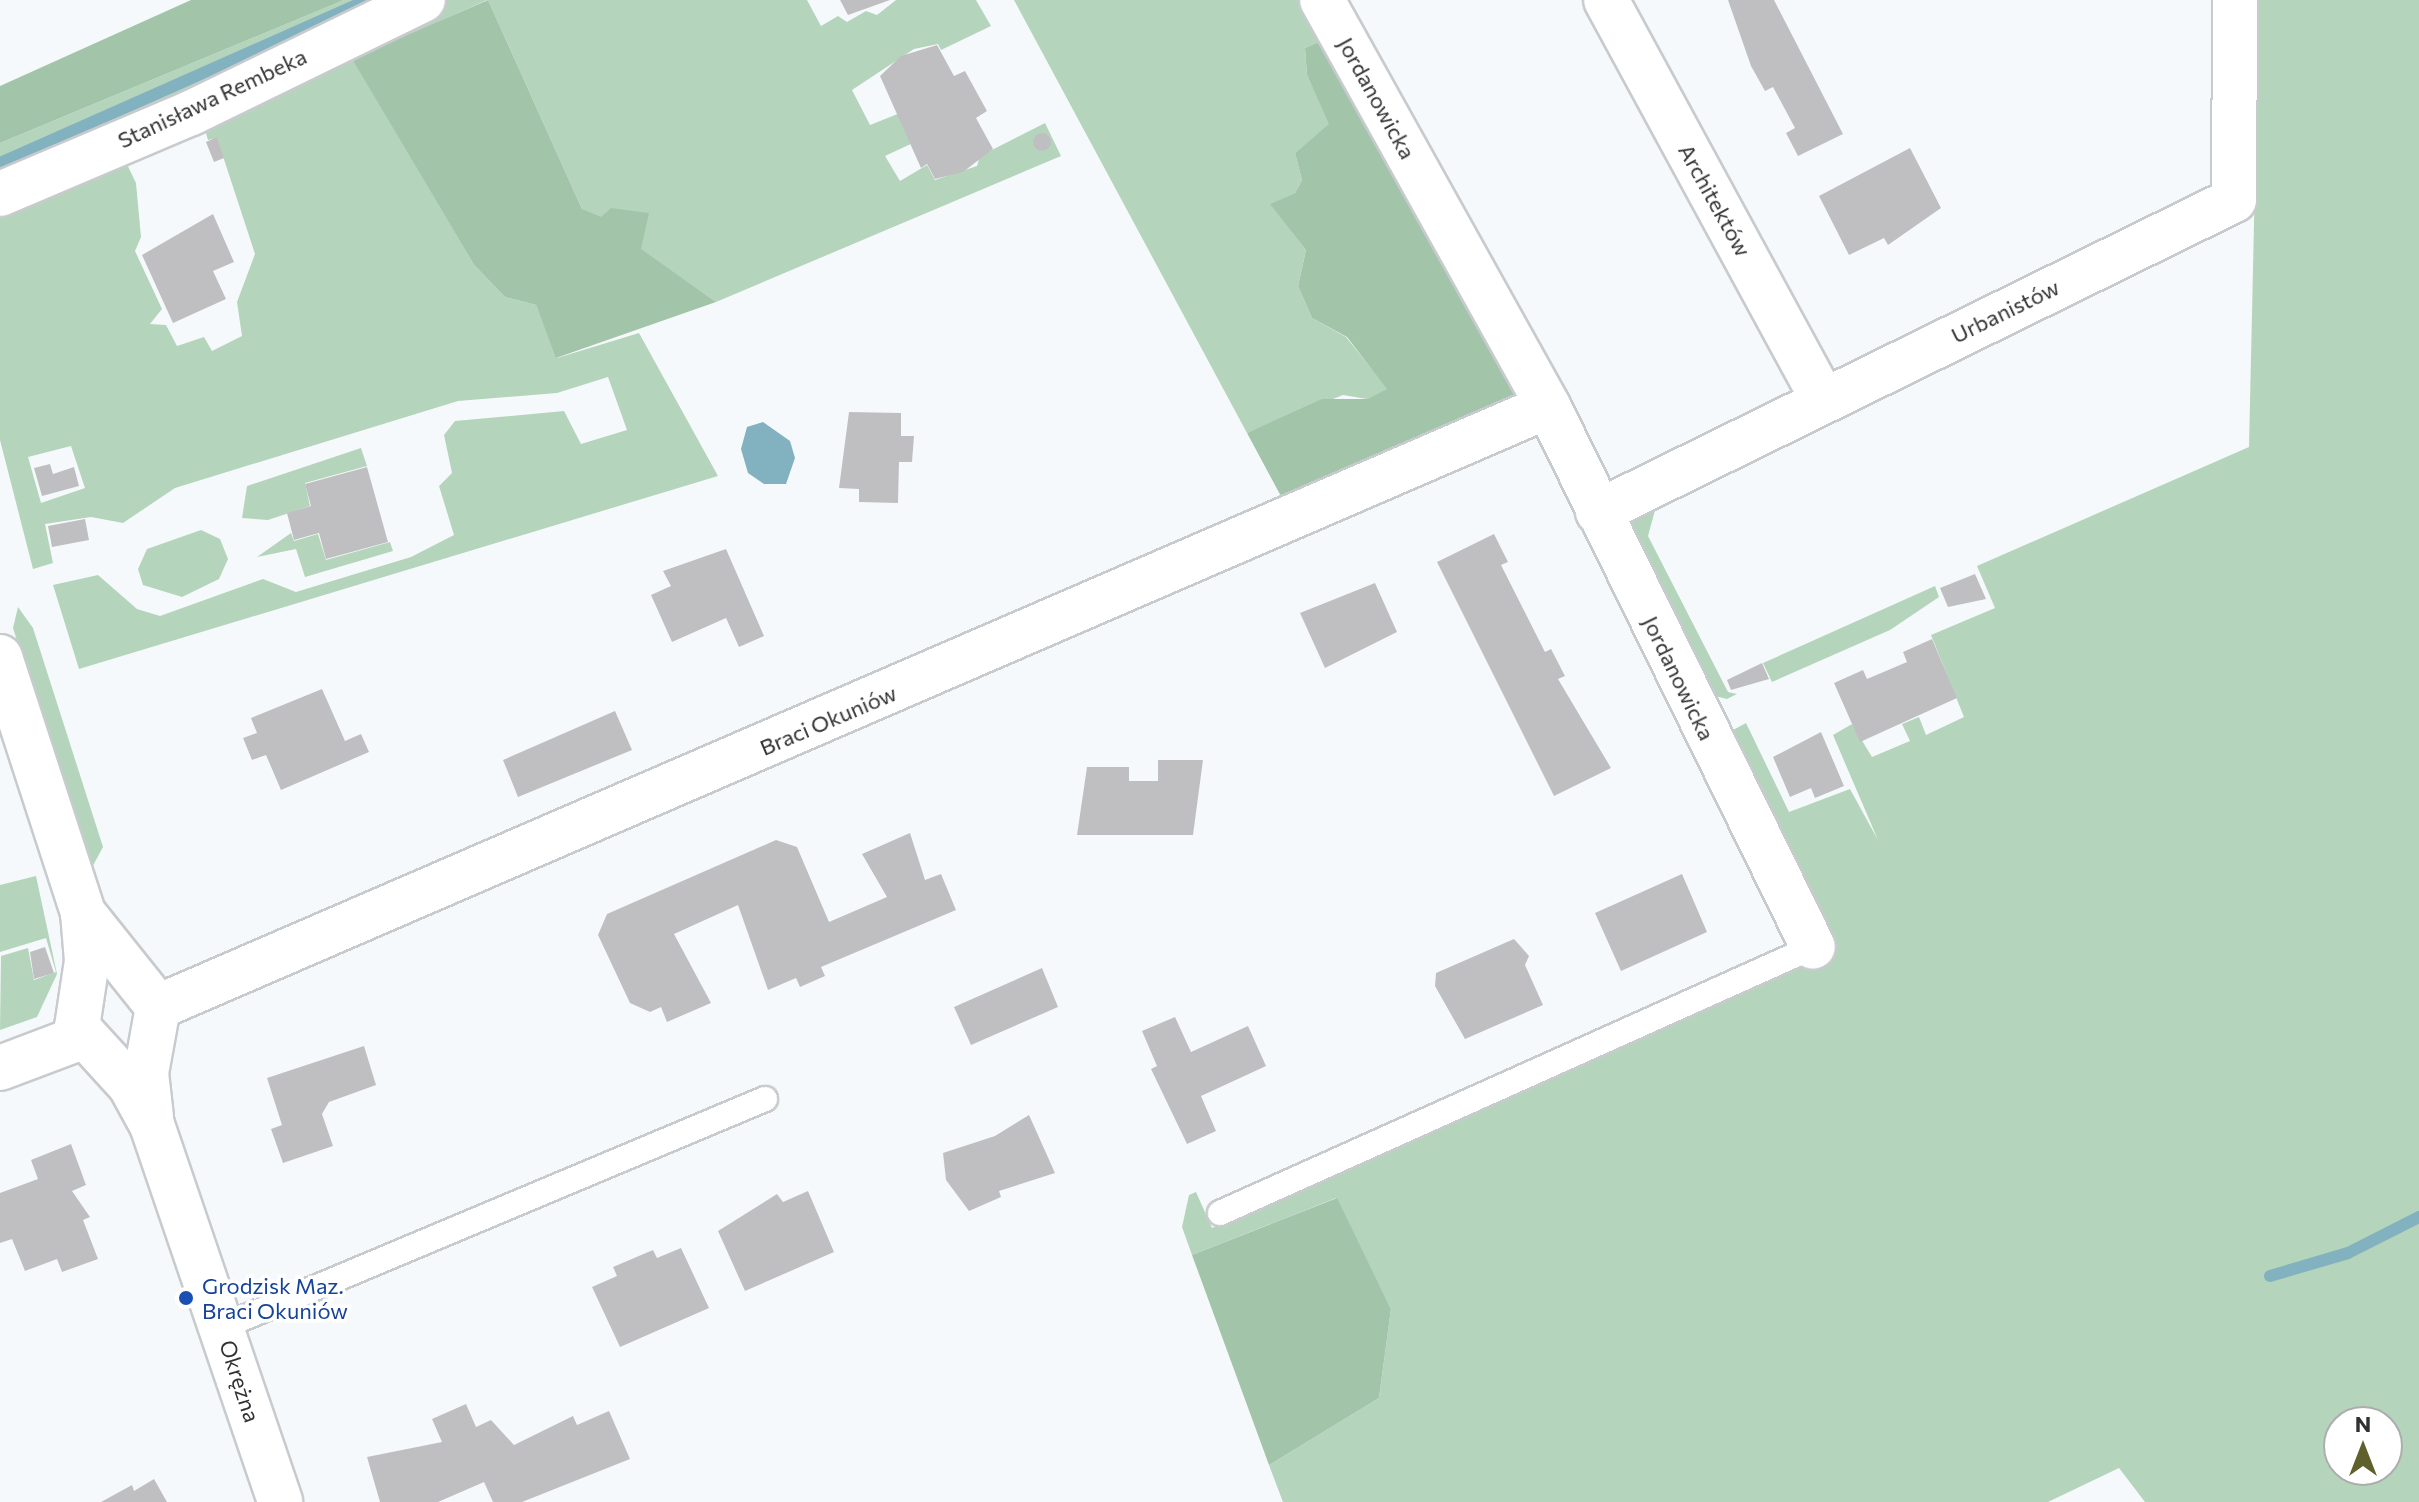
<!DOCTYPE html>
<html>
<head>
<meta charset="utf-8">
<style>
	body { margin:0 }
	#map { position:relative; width:2419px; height:1502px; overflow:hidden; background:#f6f9fb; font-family:Commissioner,sans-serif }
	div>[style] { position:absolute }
	.green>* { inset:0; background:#b4d5bb }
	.forest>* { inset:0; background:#a2c5aa }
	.water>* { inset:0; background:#82b2bf }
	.stream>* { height:12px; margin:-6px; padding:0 6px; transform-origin:6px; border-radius:6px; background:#82b2bf }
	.building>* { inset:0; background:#bfbfc2 }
	.round { border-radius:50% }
	.roads { filter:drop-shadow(2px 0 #c8cbce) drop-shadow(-2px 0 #c8cbce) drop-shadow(0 2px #c8cbce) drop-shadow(0 -2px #c8cbce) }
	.lane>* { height:24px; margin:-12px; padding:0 12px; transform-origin:12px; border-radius:12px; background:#fff }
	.street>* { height:44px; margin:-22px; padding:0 22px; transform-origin:22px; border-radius:22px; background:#fff }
	.dots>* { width:22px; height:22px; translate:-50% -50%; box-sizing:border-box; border:4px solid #fff; border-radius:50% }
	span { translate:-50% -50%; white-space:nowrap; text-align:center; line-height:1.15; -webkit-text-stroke:7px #fff; paint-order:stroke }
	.street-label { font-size:22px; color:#303132 }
	.transit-label { font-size:22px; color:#164399 }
	.left { translate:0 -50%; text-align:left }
	.north { position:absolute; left:2323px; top:1406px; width:80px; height:80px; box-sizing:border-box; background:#fff; border:2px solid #acadad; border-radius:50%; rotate:0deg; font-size:22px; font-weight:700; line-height:32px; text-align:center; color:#303132 }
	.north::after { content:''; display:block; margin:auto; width:28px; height:36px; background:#60602d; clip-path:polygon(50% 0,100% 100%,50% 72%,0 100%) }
</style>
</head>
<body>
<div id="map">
	<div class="green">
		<div style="clip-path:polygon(344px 0,389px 0,0 183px,0 143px)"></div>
		<div style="clip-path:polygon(evenodd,445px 0,487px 0,353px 60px,474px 265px,505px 297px,536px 305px,557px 358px,639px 333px,718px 476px,79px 669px,53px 585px,98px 575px,137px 609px,160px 616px,263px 579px,296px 592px,411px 557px,454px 535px,439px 486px,452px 473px,444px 435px,455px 421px,564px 411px,581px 444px,627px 430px,608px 377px,557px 393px,458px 401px,175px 488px,123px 523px,91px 517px,45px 524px,53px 563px,33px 569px,0 440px,0 208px,123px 156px,136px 183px,141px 237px,135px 251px,162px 309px,150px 324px,166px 325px,177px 346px,204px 337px,212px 351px,242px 336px,237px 302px,255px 254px,217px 138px,208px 140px,202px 120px,445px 0,71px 446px,85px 488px,41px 503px,28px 457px,71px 446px)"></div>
		<div style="clip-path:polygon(488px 0,807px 0,821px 26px,838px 16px,847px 22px,866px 11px,877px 15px,896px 0,976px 0,991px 26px,941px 50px,938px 44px,914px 49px,852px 90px,870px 125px,900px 113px,915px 142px,885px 156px,900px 181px,927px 165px,935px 180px,977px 166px,980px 156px,1045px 123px,1061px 156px,716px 302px,582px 209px)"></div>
		<div style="clip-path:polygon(1014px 0,1298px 0,1321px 41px,1305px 48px,1307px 75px,1330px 124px,1295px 153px,1302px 180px,1295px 193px,1271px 204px,1306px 250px,1298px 286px,1312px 318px,1346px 337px,1388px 389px,1367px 399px,1343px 395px,1247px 433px)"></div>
		<div style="clip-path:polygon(evenodd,2259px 0,2419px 0,2419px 1502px,2145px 1502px,2119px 1468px,2048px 1502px,1283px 1502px,1269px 1465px,1379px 1398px,1391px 1309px,1336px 1198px,1192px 1255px,1182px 1227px,1189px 1195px,1196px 1192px,1212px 1228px,1834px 953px,1722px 736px,1746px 723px,1789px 812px,1850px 789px,1878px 840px,1833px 735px,1852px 724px,1872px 757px,1910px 741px,1902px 724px,1919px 717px,1926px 735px,1964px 717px,1931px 635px,1995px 608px,1977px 566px,2249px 447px,2259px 0,2339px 1422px,2387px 1422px,2387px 1470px,2339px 1470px,2339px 1422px)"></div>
		<div style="clip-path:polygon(361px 448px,367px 466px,305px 483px,310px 506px,268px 520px,242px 518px,247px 486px)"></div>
		<div style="clip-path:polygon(1660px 492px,1648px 536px,1728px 692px,1737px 694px,1727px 699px,1711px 695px,1619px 511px)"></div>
		<div style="clip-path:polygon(201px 530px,220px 539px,228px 559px,219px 579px,182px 597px,143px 585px,138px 569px,147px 549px)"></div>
		<div style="clip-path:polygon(291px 533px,294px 541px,318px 534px,326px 560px,390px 542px,393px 551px,305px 577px,296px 549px,257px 557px)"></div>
		<div style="clip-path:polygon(1935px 586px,1939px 597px,1890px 630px,1772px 682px,1763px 663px)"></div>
		<div style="clip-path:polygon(18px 607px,33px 628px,103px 847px,89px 873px,13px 628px)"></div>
		<div style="clip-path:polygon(36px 876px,57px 974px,37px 1017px,0 1030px,1px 956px,28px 948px,34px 980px,56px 972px,46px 938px,0 952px,0 885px)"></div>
	</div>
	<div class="forest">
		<div style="clip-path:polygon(191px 0,344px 0,0 143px,0 86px)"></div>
		<div style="clip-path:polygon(488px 0,582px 209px,601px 217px,611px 208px,649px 213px,641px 249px,716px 302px,556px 358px,536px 305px,505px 297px,474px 265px,352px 59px)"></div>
		<div style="clip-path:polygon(1321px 41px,1530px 397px,1283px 500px,1247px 433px,1322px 399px,1367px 399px,1387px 389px,1347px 337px,1312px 318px,1298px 286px,1306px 250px,1270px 204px,1295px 193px,1302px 180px,1295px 153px,1329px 124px,1307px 75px,1305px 48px)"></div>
		<div style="clip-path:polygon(1337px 1198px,1391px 1309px,1379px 1398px,1269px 1465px,1192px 1255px)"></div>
	</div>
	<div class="water">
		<div style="clip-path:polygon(763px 422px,790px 441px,795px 458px,786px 484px,764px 484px,748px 473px,741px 449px,747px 427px)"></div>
	</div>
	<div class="stream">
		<div style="left:0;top:163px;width:402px;rotate:-23.9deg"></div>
		<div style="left:2270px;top:1276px;width:81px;rotate:-16.4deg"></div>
		<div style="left:2348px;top:1253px;width:80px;rotate:-26.9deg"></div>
	</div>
	<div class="building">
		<div style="clip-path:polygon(840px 0,890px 0,848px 15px)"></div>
		<div style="clip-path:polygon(1728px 0,1774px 0,1843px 134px,1798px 156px,1786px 133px,1795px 128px,1773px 87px,1765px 91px,1751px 66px)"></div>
		<div style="clip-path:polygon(937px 45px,954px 76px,965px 71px,987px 111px,976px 118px,993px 149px,963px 172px,935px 179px,927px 164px,921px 168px,880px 76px,901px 56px)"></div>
		<div class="round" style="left:1033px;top:133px;width:18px;height:18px"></div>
		<div style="clip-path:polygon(217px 137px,224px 158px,214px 162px,206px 142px)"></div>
		<div style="clip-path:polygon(1910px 148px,1941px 208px,1888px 245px,1884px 238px,1849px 255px,1819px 196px)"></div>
		<div style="clip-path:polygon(213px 214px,234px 262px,213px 271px,226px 299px,173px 323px,142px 255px)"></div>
		<div style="clip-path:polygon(849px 412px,901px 413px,901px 436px,914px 436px,912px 462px,899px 462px,898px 503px,859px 502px,859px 489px,839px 488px)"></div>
		<div style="clip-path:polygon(50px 464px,53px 474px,74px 467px,79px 486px,42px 496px,34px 468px)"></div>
		<div style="clip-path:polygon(367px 467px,388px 542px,326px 559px,319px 533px,294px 540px,287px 513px,311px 506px,305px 484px)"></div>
		<div style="clip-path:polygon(85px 519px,89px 540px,52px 547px,48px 526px)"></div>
		<div style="clip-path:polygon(1494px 534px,1508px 562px,1501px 565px,1545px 652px,1551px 649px,1565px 676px,1558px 679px,1611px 768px,1554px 796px,1437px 562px)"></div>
		<div style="clip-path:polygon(726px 549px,764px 636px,739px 647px,726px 618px,672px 642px,651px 595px,671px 586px,663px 571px)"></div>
		<div style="clip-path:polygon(1975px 574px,1986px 599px,1948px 607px,1940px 588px)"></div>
		<div style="clip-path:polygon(1375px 583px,1397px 632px,1325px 668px,1300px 613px)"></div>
		<div style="clip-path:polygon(1932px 639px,1957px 698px,1860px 742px,1834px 683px,1863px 670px,1867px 679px,1907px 662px,1903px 652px)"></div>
		<div style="clip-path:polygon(1762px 663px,1769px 679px,1731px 690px,1727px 680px)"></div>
		<div style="clip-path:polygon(322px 689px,345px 741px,361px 734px,369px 752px,281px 790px,266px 755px,252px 760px,243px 738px,257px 733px,251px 718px)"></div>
		<div style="clip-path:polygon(615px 711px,632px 750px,518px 797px,503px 760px)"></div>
		<div style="clip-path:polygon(1821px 732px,1844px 786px,1815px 798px,1811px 788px,1790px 797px,1773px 757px)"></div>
		<div style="clip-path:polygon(1158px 760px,1203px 760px,1193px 835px,1077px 835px,1087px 767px,1129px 767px,1129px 781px,1158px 781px)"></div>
		<div style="clip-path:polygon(910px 833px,925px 880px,941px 874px,956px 910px,821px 967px,825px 976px,800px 987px,796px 978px,768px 990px,738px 905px,674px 934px,711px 1003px,667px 1022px,661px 1007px,650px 1012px,630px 1003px,598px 935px,607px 914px,776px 840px,797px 847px,829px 922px,887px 897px,862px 854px)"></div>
		<div style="clip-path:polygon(1682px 874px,1707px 932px,1621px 971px,1595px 913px)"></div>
		<div style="clip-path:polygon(1514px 939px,1529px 956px,1525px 965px,1543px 1005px,1465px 1039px,1435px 986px,1436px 973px)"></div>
		<div style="clip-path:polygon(45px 947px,54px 973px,34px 979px,30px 952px)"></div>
		<div style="clip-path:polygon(1042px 968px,1058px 1007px,971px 1045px,954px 1007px)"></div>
		<div style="clip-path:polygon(1175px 1017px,1191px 1052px,1248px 1026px,1266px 1066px,1201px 1096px,1216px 1131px,1187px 1144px,1151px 1069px,1157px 1066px,1142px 1031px)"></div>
		<div style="clip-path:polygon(364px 1046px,376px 1085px,329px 1102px,322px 1114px,333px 1146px,283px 1163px,271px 1129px,282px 1125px,267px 1078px)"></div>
		<div style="clip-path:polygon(1029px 1115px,1055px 1173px,999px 1191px,1001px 1197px,969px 1211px,946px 1180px,943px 1153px,995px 1136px)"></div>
		<div style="clip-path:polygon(71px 1144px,86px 1185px,72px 1191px,90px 1217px,83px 1220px,98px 1259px,62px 1272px,57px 1259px,25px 1271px,12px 1239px,0 1243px,0 1193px,38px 1179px,31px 1160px)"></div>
		<div style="clip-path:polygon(808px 1191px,834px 1252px,745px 1291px,718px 1231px,777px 1194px,783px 1202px)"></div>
		<div style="clip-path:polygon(681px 1248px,709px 1308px,620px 1347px,592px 1287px,617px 1276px,613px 1267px,653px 1250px,657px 1258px)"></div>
		<div style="clip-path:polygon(466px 1404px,476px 1427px,491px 1420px,514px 1445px,573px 1416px,577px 1425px,609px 1411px,630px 1459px,522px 1502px,493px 1502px,484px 1482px,438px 1502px,380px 1502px,367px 1457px,442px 1442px,432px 1419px)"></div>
		<div style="clip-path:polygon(154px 1479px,167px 1502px,101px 1502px,132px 1485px,134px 1491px)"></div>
	</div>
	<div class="roads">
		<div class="lane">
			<div style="left:1220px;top:1213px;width:650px;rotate:-24.16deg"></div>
			<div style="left:222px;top:1327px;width:589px;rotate:-22.78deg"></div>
		</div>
		<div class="street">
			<div style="left:1322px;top:0;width:465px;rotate:60.9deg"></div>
			<div style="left:1548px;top:406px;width:602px;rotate:63.9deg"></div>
			<div style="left:1606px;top:0;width:454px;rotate:61.5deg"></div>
			<div style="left:0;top:194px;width:207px;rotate:-23deg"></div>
			<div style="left:191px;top:113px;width:258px;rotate:-26deg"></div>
			<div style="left:1598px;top:512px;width:708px;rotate:-26.13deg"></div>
			<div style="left:2234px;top:200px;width:200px;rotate:-89.7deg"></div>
			<div style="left:0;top:657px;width:269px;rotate:72deg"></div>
			<div style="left:83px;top:913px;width:48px;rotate:85.2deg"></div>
			<div style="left:87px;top:961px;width:67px;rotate:98.6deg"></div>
			<div style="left:77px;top:1027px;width:79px;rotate:47.6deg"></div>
			<div style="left:130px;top:1085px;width:46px;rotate:61.2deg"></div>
			<div style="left:152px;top:1125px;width:398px;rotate:71.2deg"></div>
			<div style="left:83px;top:913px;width:120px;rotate:51.4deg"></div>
			<div style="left:158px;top:1007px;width:67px;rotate:100.3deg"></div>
			<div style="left:146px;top:1073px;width:44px;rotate:83.5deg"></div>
			<div style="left:158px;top:1007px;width:1514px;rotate:-23.38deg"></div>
			<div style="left:0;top:1068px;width:88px;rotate:-20.7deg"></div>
		</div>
	</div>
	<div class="dots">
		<div style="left:186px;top:1298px;background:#1a4fb4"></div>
	</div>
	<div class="street-label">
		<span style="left:212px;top:98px;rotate:-25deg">Stanisława Rembeka</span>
		<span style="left:1377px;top:98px;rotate:61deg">Jordanowicka</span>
		<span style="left:1715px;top:200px;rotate:61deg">Architektów</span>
		<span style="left:2005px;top:311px;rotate:-26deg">Urbanistów</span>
		<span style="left:1679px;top:678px;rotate:64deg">Jordanowicka</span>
		<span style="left:828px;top:720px;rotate:-23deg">Braci Okuniów</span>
		<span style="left:240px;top:1381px;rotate:72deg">Okrężna</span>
	</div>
	<div class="transit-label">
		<span class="left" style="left:202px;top:1298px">Grodzisk Maz.<br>Braci Okuniów</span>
	</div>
	<div class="north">N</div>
</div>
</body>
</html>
